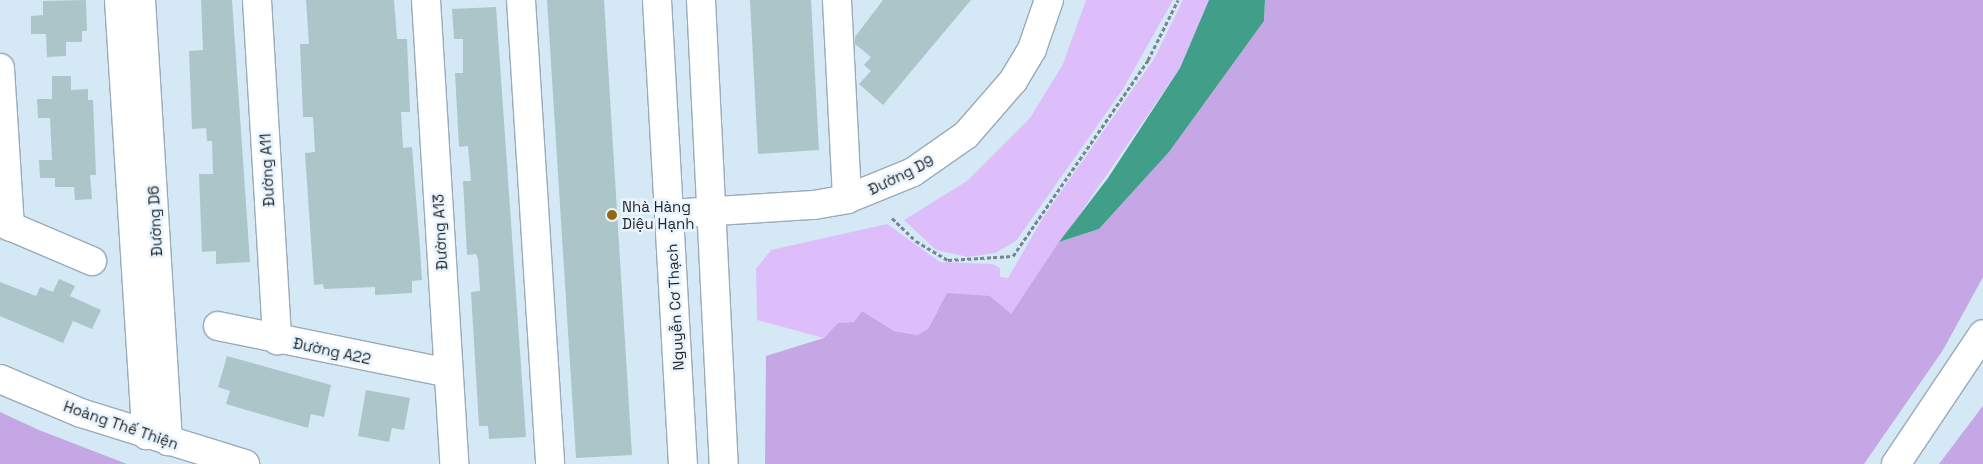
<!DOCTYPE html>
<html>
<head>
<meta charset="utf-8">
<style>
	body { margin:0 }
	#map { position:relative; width:1983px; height:464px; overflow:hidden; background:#d5e8f6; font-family:"Space Grotesk",sans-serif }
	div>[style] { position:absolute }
	.green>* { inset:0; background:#ddbefb }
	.forest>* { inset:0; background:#c6a7e5 }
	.water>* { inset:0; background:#419e89 }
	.building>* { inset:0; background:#acc5c9 }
	.path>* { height:3px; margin-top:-1.5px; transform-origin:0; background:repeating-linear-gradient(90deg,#78858e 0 4px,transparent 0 6.5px) }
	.roads { filter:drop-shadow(1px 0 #99abb8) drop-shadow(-1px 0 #99abb8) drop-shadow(0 1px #99abb8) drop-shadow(0 -1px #99abb8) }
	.minor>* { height:28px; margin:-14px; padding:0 14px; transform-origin:14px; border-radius:14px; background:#fff }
	.major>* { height:28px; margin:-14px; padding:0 14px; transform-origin:14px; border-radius:14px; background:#fff }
	.dots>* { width:14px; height:14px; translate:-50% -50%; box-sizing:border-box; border:2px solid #e9f4fd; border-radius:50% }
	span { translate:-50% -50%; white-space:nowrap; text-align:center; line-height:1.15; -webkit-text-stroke:5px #e9f4fd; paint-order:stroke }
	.street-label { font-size:15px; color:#1e252a }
	.poi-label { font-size:15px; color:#1e252a }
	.left { translate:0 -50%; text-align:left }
</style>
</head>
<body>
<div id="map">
	<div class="green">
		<div style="clip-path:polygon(1086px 0,1173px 0,1123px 89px,1016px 241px,995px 253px,968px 257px,936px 250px,904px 220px,967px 181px,1030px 118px,1063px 64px)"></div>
		<div style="clip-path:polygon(1183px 0,1209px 0,1180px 68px,1011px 314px,937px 311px,928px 329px,917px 335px,894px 331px,862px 311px,854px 322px,838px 323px,824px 338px,757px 320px,756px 269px,771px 250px,887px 224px,940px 262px,992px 264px,1000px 268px,1000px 277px,1008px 278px,1044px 216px,1154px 59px)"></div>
	</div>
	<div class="forest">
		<div style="clip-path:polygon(1265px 0,1983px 0,1983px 277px,1943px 350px,1864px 464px,765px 464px,766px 356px,824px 338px,838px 323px,854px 322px,862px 311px,894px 331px,917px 335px,928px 329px,947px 293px,990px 296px,1011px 314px,1059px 242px,1099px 229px,1169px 152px,1264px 21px)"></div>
		<div style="clip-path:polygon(1983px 405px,1983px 464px,1939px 464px,1982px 407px)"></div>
		<div style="clip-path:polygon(0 412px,39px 430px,127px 464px,0 464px)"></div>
	</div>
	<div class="water">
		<div style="clip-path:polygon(1209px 0,1265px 0,1264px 21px,1169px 152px,1099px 229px,1059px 242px,1108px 178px,1180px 68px)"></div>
	</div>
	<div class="building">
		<div style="clip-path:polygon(86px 0,87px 31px,82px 31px,82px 42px,66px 42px,66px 56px,47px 57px,46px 34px,31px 34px,31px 16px,43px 15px,43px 1px)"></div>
		<div style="clip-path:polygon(201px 0,232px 0,250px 262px,216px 264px,216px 251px,202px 252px,199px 174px,213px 174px,212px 141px,207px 141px,206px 128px,192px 129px,189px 51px,203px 50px)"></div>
		<div style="clip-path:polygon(306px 0,394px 0,397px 39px,407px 39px,410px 112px,401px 112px,403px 148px,412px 147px,420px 248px,422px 280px,412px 281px,412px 293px,375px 295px,375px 287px,324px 289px,323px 284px,314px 285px,305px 153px,315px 152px,313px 117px,303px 117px,300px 44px,309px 44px)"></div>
		<div style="clip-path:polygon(547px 0,604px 0,632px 455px,576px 458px)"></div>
		<div style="clip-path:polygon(750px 0,811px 0,819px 150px,758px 154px)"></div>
		<div style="clip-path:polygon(883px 0,971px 0,883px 105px,859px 84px,871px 71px,864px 65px,871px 57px,855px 44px,855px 37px)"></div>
		<div style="clip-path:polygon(496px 7px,526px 437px,489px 439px,488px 426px,479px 426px,471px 292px,480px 291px,478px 259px,476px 254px,467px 255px,463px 181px,471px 181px,468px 146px,459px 147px,455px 73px,463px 73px,463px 39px,454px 39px,452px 9px)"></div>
		<div style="clip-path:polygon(52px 76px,71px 76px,71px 90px,88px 89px,88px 100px,93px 100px,96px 175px,90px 175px,92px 199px,75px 200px,74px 187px,55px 187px,55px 178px,40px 178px,39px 160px,52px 160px,50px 118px,38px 118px,37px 99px,52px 99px)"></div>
		<div style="clip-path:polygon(59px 279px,75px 286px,70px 296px,101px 310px,92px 329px,73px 321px,63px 343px,0 316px,0 282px,36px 296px,40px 287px,53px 292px)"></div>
		<div style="clip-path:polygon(227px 356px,331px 385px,324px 417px,311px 414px,308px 428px,226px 404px,230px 391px,218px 387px)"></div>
		<div style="clip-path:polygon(366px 390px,410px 398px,404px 430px,392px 428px,389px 442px,358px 436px)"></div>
	</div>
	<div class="path">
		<div style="left:892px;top:218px;width:33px;rotate:44deg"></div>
		<div style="left:916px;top:241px;width:37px;rotate:31deg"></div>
		<div style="left:948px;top:260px;width:65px;rotate:-3.5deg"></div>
		<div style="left:1013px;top:256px;width:238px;rotate:-55.4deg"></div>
		<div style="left:1148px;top:60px;width:67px;rotate:-63.4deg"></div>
	</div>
	<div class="roads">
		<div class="minor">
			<div style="left:119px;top:0;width:436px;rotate:86.4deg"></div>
			<div style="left:141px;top:0;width:442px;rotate:86.5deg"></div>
			<div style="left:257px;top:0;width:341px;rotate:86.6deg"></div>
			<div style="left:426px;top:0;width:465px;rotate:86.5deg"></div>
			<div style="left:521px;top:0;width:465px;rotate:86.4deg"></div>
			<div style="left:837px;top:0;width:199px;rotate:87.1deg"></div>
			<div style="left:0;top:68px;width:159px;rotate:86.4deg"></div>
			<div style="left:669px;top:214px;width:145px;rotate:-3.6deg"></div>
			<div style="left:814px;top:205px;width:34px;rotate:-10deg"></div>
			<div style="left:847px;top:199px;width:71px;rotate:-22.2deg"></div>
			<div style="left:913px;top:172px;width:65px;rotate:-34.9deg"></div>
			<div style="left:966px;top:135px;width:72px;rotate:-49deg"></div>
			<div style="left:1013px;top:81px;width:37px;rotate:-59deg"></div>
			<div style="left:1032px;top:49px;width:52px;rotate:-70.9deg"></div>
			<div style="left:0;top:222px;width:100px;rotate:23deg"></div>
			<div style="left:218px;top:326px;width:235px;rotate:11.5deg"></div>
			<div style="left:0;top:379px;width:88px;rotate:22.8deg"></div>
			<div style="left:81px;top:413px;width:172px;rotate:17.3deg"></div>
			<div style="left:1896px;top:464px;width:156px;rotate:-56.2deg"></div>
		</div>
		<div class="major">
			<div style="left:657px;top:0;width:465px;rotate:86.8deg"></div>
			<div style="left:701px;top:0;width:465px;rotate:87.2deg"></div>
		</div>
	</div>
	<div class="dots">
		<div style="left:612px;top:215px;background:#956815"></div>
	</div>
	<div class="street-label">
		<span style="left:267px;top:170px;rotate:-93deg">Đường A11</span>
		<span style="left:901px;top:175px;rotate:-26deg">Đường D9</span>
		<span style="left:155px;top:221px;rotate:-93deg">Đường D6</span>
		<span style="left:440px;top:232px;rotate:-93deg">Đường A13</span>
		<span style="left:675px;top:307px;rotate:-93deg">Nguyễn Cơ Thạch</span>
		<span style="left:332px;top:351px;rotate:12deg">Đường A22</span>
		<span style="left:121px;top:425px;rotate:19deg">Hoàng Thế Thiện</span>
	</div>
	<div class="poi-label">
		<span class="left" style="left:622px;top:215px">Nhà Hàng<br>Diệu Hạnh</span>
	</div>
</div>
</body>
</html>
